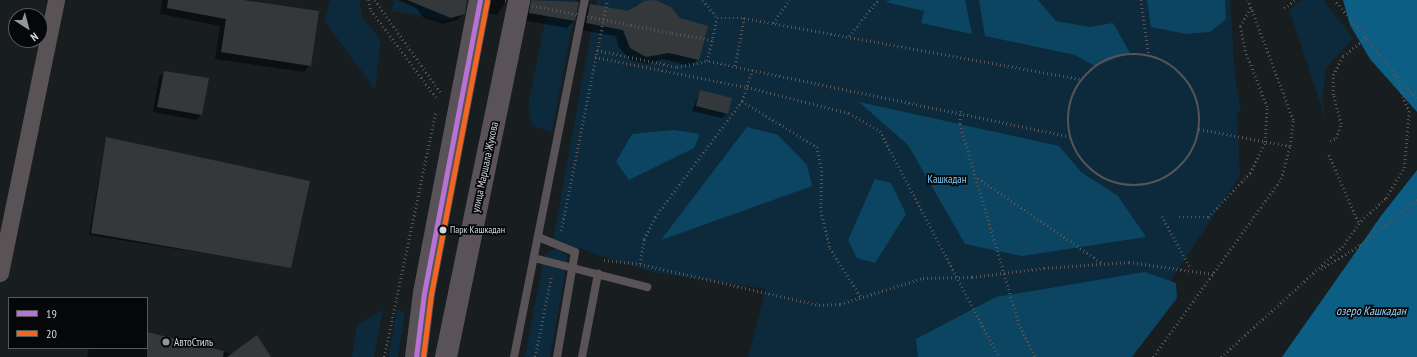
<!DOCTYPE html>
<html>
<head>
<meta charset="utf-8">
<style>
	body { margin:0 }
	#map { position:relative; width:1417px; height:357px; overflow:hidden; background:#181d20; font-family:"PT Sans Narrow",sans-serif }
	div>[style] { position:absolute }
	.green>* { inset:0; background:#0c2a3b }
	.forest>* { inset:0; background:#0c4561 }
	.water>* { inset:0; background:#0c5e84 }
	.shadow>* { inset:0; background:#0007 }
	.building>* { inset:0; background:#34383b }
	.path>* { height:2.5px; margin-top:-1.25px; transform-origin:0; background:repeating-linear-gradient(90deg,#575457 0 1px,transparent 0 4px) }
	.path>.ring { margin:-1.25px; padding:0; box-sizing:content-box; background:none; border:2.5px solid #575457; border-radius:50% }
	.lane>* { height:8px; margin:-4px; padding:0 4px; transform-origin:4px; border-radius:4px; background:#595356 }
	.street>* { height:17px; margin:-8.5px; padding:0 8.5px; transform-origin:8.5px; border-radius:8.5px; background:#595356 }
	.primary>* { height:22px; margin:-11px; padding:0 11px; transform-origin:11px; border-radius:11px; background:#595357 }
	.path-bridge>* { height:2.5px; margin-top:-1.25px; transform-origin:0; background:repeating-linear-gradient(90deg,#575457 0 1px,transparent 0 4px) }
	.bus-1>* { height:5px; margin:-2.5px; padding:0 2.5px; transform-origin:2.5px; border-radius:2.5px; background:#b673d3 }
	.bus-2>* { height:5px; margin:-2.5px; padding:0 2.5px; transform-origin:2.5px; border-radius:2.5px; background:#f26522 }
	.dots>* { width:11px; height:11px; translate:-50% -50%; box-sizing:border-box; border:2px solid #050709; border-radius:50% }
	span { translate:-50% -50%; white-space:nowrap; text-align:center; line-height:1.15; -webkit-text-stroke:3.5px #050709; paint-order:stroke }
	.bus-label { font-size:10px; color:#d1d7da }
	.left { translate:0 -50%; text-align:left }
	.street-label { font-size:11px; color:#d1d7da }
	.park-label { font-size:11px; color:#7fcfff }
	.poi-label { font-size:11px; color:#d1d7da }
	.water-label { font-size:12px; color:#98d2f6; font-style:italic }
	.legend { position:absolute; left:8px; top:297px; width:140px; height:52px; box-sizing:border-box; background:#050709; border:1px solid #575a5d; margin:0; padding:5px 7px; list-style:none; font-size:12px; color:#d1d7da }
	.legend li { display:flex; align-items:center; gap:8px; height:20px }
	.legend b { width:20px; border:1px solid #575a5d }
	.north { position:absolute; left:8px; top:8px; width:40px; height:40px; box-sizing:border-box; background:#050709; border:1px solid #575a5d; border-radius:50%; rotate:144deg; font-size:11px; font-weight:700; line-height:16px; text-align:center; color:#d1d7da }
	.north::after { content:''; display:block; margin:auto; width:14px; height:18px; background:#909699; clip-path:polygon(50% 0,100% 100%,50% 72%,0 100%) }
</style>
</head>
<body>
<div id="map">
	<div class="green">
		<div style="clip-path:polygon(330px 0,359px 0,363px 18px,381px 40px,375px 89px,328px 26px,325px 19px)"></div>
		<div style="clip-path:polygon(394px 0,452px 8px,451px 20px,392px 11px)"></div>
		<div style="clip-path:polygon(549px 0,577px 0,552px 132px,532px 126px,528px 106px)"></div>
		<div style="clip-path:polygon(597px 0,1230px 0,1235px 75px,1241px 111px,1237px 111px,1240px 176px,1120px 357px,748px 357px,766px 289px,651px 272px,553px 240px)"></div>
		<div style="clip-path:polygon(1302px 0,1323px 0,1353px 38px,1326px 68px,1322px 102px,1327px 124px,1289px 9px)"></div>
		<div style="clip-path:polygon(557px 248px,568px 257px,550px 357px,525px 357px,545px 254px)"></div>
		<div style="clip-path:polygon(397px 309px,405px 313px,398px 357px,388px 357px)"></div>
		<div style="clip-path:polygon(383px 310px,374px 357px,352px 357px,357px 325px)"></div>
	</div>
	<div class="forest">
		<div style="clip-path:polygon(891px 0,965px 0,972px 34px,921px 23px,924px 11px,885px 2px)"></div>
		<div style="clip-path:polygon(979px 0,1038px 0,1056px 21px,1090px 27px,1113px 23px,1130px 53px,1095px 66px,1075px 55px,985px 36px)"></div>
		<div style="clip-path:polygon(1147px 0,1225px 0,1226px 19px,1210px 32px,1186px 34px,1151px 27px)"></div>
		<div style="clip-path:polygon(859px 102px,1059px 146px,1081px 172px,1118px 196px,1146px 237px,1022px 256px,965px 244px,908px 145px)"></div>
		<div style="clip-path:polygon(747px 127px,778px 135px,807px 165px,812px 186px,661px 240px)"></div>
		<div style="clip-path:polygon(674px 130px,700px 134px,694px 148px,629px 180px,616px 162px,632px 134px)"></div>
		<div style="clip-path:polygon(875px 179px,891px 183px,906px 214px,875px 263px,857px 258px,848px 240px)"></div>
		<div style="clip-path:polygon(1145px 272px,1176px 283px,1177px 298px,1132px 357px,918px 357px,916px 339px,996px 297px)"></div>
	</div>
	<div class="water">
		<div style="clip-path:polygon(1343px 0,1417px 0,1417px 112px,1370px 59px,1350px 25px)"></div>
		<div style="clip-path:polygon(1417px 170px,1417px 357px,1282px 357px,1381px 216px)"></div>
	</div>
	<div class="shadow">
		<div style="clip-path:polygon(162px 0,243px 0,310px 65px,304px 72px,215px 59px,220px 26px,160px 14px)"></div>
		<div style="clip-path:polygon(398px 0,466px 0,464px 14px,457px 20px,443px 24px,424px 18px,416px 8px)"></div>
		<div style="clip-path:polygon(482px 0,507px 0,497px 15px,485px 13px)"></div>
		<div style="clip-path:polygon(524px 0,578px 3px,574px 21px,567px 28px,522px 20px)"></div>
		<div style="clip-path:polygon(654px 1px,698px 59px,691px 66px,662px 59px,648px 64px,630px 60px,618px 46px,616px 36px,580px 30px,583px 12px,590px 6px,629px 12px,636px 5px)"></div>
		<div style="clip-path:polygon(164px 72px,201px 115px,196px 120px,153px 112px,159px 77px)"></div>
		<div style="clip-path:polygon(700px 91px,727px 113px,722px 118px,692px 111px)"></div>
		<div style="clip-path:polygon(106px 138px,290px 267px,89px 235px)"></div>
		<div style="clip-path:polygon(147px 334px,233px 354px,270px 357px,87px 357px,89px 348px,147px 348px)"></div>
	</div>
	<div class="building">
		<div style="clip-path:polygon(168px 0,243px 0,319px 11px,311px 66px,221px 52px,226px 19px,167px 8px)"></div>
		<div style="clip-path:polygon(407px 0,467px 0,465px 14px,451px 18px)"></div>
		<div style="clip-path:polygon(531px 0,579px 2px,575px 21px,529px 13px)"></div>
		<div style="clip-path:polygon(655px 0,671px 7px,680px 18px,708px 26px,699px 60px,669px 53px,646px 57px,630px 48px,623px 30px,586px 23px,590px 4px,628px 11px,644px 1px)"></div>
		<div style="clip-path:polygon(164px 71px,209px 78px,202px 115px,157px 107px)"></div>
		<div style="clip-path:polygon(700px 90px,732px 98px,728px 114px,696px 106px)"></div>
		<div style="clip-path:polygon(106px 137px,310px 181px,291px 268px,91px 233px)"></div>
		<div style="clip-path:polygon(147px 332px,224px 351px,223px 357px,147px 357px)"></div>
		<div style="clip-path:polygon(257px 335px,271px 357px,227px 357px)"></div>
	</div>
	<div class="path">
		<div style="left:368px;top:0;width:10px;rotate:73deg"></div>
		<div style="left:371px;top:10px;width:112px;rotate:53.3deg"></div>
		<div style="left:375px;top:0;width:114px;rotate:54.6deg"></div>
		<div style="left:703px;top:0;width:23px;rotate:52deg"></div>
		<div style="left:1141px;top:0;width:56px;rotate:81.7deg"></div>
		<div style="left:1284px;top:8px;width:14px;rotate:-36deg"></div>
		<div style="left:773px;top:23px;width:28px;rotate:-55deg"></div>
		<div style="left:672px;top:33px;width:41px;rotate:9.9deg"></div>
		<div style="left:849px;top:36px;width:46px;rotate:-51.1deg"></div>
		<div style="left:597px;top:50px;width:82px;rotate:12deg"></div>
		<div style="left:677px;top:67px;width:31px;rotate:-11deg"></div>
		<div class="ring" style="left:1068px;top:54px;width:129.5px;height:129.5px"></div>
		<div style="left:595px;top:57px;width:155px;rotate:11.2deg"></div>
		<div style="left:747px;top:87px;width:105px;rotate:14.3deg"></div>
		<div style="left:849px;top:113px;width:36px;rotate:30deg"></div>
		<div style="left:880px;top:131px;width:255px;rotate:62.2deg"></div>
		<div style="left:735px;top:66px;width:49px;rotate:-79.4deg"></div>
		<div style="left:1395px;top:73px;width:34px;rotate:50deg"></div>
		<div style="left:742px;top:101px;width:88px;rotate:31.5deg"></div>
		<div style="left:817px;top:147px;width:25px;rotate:78deg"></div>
		<div style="left:822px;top:171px;width:40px;rotate:91.4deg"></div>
		<div style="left:821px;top:211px;width:38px;rotate:76deg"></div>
		<div style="left:830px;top:248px;width:58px;rotate:57.7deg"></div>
		<div style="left:961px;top:111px;width:13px;rotate:94deg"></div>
		<div style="left:960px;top:124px;width:212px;rotate:73.5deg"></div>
		<div style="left:1020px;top:327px;width:34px;rotate:62deg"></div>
		<div style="left:1199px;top:129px;width:93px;rotate:10.6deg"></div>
		<div style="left:1070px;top:137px;width:371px;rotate:-168.2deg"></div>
		<div style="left:707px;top:61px;width:44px;rotate:-76.9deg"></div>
		<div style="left:717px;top:18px;width:27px"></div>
		<div style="left:744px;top:18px;width:342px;rotate:10.3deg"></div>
		<div style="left:1330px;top:141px;width:7px;rotate:-27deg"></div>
		<div style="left:1336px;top:138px;width:15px;rotate:-70deg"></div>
		<div style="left:1341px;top:124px;width:30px;rotate:-105deg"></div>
		<div style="left:1333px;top:95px;width:20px;rotate:-90deg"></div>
		<div style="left:1333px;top:75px;width:21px;rotate:-62deg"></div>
		<div style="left:1343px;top:56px;width:31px;rotate:-38deg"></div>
		<div style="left:1329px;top:155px;width:74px;rotate:66.2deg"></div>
		<div style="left:978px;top:178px;width:150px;rotate:34.4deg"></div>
		<div style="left:1162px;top:216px;width:60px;rotate:61.3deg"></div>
		<div style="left:1179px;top:217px;width:29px"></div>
		<div style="left:1208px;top:217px;width:61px;rotate:-46.3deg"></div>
		<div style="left:1250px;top:173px;width:34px;rotate:-64deg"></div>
		<div style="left:1265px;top:142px;width:35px;rotate:-87deg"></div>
		<div style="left:1267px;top:107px;width:60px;rotate:-111.4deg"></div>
		<div style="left:1245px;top:51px;width:25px;rotate:-101deg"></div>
		<div style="left:1240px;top:26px;width:21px;rotate:-59deg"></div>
		<div style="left:561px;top:231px;width:236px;rotate:-78.7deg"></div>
		<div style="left:604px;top:260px;width:36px;rotate:6deg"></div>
		<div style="left:640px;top:264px;width:184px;rotate:12.9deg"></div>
		<div style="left:819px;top:305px;width:21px;rotate:-3deg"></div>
		<div style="left:840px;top:304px;width:87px;rotate:-17.4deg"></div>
		<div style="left:923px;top:278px;width:49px;rotate:-1.2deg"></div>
		<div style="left:972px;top:277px;width:73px;rotate:-7.1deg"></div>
		<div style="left:1044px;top:268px;width:85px;rotate:-4deg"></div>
		<div style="left:1129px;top:262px;width:85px;rotate:8.1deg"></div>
		<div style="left:640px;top:264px;width:25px;rotate:-81deg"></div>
		<div style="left:644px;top:239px;width:25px;rotate:-63deg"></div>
		<div style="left:655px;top:217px;width:145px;rotate:-53.1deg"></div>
		<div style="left:742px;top:101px;width:33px;rotate:-72deg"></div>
		<div style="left:1321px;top:269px;width:46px;rotate:-31.6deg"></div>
		<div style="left:1360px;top:245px;width:73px;rotate:-38.3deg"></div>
		<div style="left:384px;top:357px;width:251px;rotate:-78.1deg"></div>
		<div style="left:535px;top:357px;width:82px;rotate:-78.7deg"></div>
		<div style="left:1153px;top:357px;width:219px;rotate:-54.3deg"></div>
		<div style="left:1281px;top:179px;width:34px;rotate:-75deg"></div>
		<div style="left:1290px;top:146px;width:26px;rotate:-83deg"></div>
		<div style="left:1293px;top:120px;width:128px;rotate:-110.6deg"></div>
		<div style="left:1221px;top:357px;width:164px;rotate:-42.3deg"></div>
		<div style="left:1342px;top:247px;width:32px;rotate:-54deg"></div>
		<div style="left:1361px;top:221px;width:34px;rotate:-43deg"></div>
		<div style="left:1386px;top:198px;width:35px;rotate:-59deg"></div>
		<div style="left:1404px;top:168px;width:56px;rotate:-84.9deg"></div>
		<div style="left:1409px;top:112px;width:44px;rotate:-111.3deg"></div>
		<div style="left:1393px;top:71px;width:92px;rotate:-129.7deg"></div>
	</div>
	<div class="lane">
		<div style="left:538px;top:237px;width:40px;rotate:22deg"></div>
		<div style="left:575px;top:252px;width:107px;rotate:99.7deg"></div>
		<div style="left:534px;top:258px;width:117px;rotate:14.4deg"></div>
		<div style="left:514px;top:357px;width:364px;rotate:-78.8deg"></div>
		<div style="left:582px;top:357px;width:85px;rotate:-79.1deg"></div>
	</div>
	<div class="street">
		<div style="left:0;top:273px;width:279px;rotate:-78.4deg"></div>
	</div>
	<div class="primary">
		<div style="left:416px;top:357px;width:64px;rotate:-82.9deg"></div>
		<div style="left:424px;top:293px;width:298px;rotate:-79.2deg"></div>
		<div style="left:446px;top:357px;width:364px;rotate:-78.4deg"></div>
	</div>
	<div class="path-bridge">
		<div style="left:505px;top:0;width:170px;rotate:11.2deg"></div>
	</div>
	<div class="bus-1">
		<div style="left:416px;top:357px;width:64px;rotate:-82.9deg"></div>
		<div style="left:424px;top:293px;width:298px;rotate:-79.2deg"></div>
	</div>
	<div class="bus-2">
		<div style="left:423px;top:357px;width:64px;rotate:-82.8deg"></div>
		<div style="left:431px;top:294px;width:298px;rotate:-79.2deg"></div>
	</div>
	<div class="dots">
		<div style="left:443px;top:230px;background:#d1d7da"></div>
		<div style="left:166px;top:342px;background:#909699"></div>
	</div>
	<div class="bus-label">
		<span class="left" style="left:450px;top:230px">Парк Кашкадан</span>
	</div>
	<div class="street-label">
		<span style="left:485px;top:167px;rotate:-78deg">улица Маршала Жукова</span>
	</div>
	<div class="park-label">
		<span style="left:947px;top:179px">Кашкадан</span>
	</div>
	<div class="poi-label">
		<span class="left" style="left:174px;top:342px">АвтоСтиль</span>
	</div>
	<div class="water-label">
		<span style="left:1371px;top:311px">озеро Кашкадан</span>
	</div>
	<ul class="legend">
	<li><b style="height:5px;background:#b673d3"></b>19</li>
	<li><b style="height:5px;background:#f26522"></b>20</li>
	</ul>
	<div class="north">N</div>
</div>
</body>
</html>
